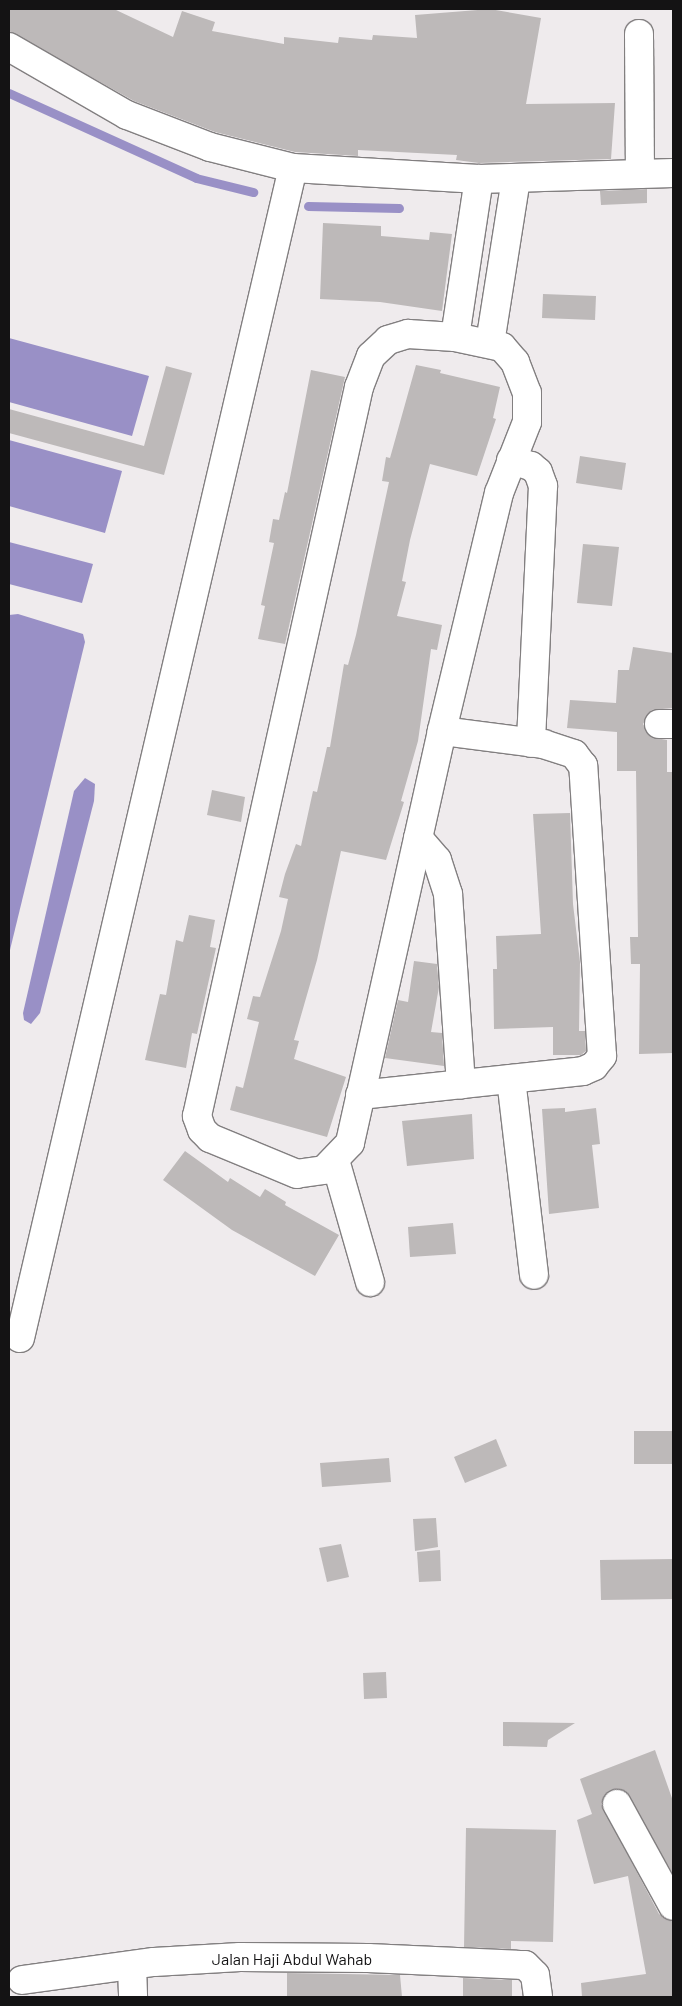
<!DOCTYPE html>
<html>
<head>
<meta charset="utf-8">
<style>
	body { margin:0 }
	#map { position:relative; width:682px; height:2006px; overflow:hidden; background:#efebed; font-family:Barlow,sans-serif }
	div>[style] { position:absolute }
	.water>* { inset:0; background:#9990c6 }
	.stream>* { height:9px; margin:-4.5px; padding:0 4.5px; transform-origin:4.5px; border-radius:4.5px; background:#9990c6 }
	.building>* { inset:0; background:#bdb9b9 }
	.roads { filter:drop-shadow(1px 0 #827f80) drop-shadow(-1px 0 #827f80) drop-shadow(0 1px #827f80) drop-shadow(0 -1px #827f80) }
	.minor>* { height:28px; margin:-14px; padding:0 14px; transform-origin:14px; border-radius:14px; background:#fff }
	span { translate:-50% -50%; white-space:nowrap; text-align:center; line-height:1.15; -webkit-text-stroke:4.5px #fff; paint-order:stroke }
	.street-label { font-size:16px; color:#141314 }
	.frame { position:absolute; inset:0; border:10px solid #141314; pointer-events:none }
</style>
</head>
<body>
<div id="map">
	<div class="water">
		<div style="clip-path:polygon(9px 338px,149px 376px,132px 436px,9px 402px)"></div>
		<div style="clip-path:polygon(9px 440px,122px 471px,105px 533px,9px 506px)"></div>
		<div style="clip-path:polygon(9px 542px,93px 564px,82px 603px,9px 584px)"></div>
		<div style="clip-path:polygon(18px 614px,83px 634px,85px 642px,9px 954px,9px 615px)"></div>
		<div style="clip-path:polygon(85px 778px,95px 784px,94px 801px,40px 1013px,31px 1024px,24px 1020px,23px 1013px,74px 791px)"></div>
	</div>
	<div class="stream">
		<div style="left:9px;top:93px;width:205px;rotate:24.4deg"></div>
		<div style="left:196px;top:178px;width:59px;rotate:13.8deg"></div>
		<div style="left:308px;top:206px;width:91px;rotate:1.3deg"></div>
	</div>
	<div class="building">
		<div style="clip-path:polygon(9px 9px,114px 9px,173px 37px,182px 11px,215px 22px,212px 31px,284px 44px,284px 37px,338px 43px,339px 37px,372px 40px,373px 35px,417px 38px,415px 15px,490px 9px,541px 18px,526px 104px,615px 103px,611px 159px,479px 163px,456px 160px,457px 155px,358px 150px,358px 156px,295px 152px,215px 132px,134px 101px,9px 31px)"></div>
		<div style="clip-path:polygon(647px 189px,647px 203px,601px 205px,600px 191px)"></div>
		<div style="clip-path:polygon(323px 223px,381px 226px,381px 236px,429px 240px,430px 232px,452px 234px,442px 311px,380px 302px,320px 299px)"></div>
		<div style="clip-path:polygon(543px 294px,596px 296px,595px 320px,542px 318px)"></div>
		<div style="clip-path:polygon(416px 365px,441px 370px,440px 373px,500px 387px,493px 418px,496px 419px,477px 476px,430px 464px,410px 540px,402px 581px,406px 582px,397px 616px,442px 625px,437px 650px,431px 649px,418px 741px,401px 801px,404px 802px,386px 860px,341px 851px,317px 960px,294px 1040px,299px 1041px,294px 1059px,346px 1077px,327px 1137px,230px 1110px,236px 1086px,243px 1088px,259px 1022px,247px 1019px,253px 996px,260px 997px,281px 931px,288px 899px,279px 897px,285px 874px,296px 844px,301px 846px,313px 791px,317px 792px,327px 747px,330px 747px,344px 664px,348px 665px,356px 635px,389px 482px,382px 481px,386px 457px,390px 458px)"></div>
		<div style="clip-path:polygon(166px 366px,192px 373px,164px 475px,9px 433px,9px 409px,144px 446px)"></div>
		<div style="clip-path:polygon(311px 370px,345px 377px,285px 644px,258px 639px,265px 606px,261px 605px,274px 543px,269px 542px,273px 519px,279px 520px,285px 492px,287px 493px)"></div>
		<div style="clip-path:polygon(580px 456px,626px 463px,622px 490px,576px 483px)"></div>
		<div style="clip-path:polygon(583px 544px,619px 547px,612px 606px,577px 603px)"></div>
		<div style="clip-path:polygon(633px 647px,673px 653px,673px 708px,652px 710px,643px 724px,651px 737px,667px 740px,667px 772px,673px 772px,673px 1053px,639px 1054px,640px 964px,631px 964px,630px 937px,638px 937px,636px 771px,617px 771px,617px 732px,567px 728px,570px 700px,616px 703px,618px 670px,629px 670px)"></div>
		<div style="clip-path:polygon(212px 790px,245px 797px,241px 822px,207px 815px)"></div>
		<div style="clip-path:polygon(570px 813px,573px 904px,580px 962px,579px 1031px,585px 1031px,586px 1051px,581px 1055px,553px 1055px,553px 1027px,494px 1029px,493px 969px,497px 969px,496px 936px,541px 934px,533px 814px)"></div>
		<div style="clip-path:polygon(189px 915px,215px 920px,210px 947px,216px 948px,197px 1034px,192px 1033px,186px 1068px,145px 1060px,160px 994px,166px 995px,176px 940px,183px 942px)"></div>
		<div style="clip-path:polygon(414px 961px,437px 964px,439px 987px,431px 1032px,442px 1033px,444px 1066px,385px 1058px,398px 1000px,408px 1002px)"></div>
		<div style="clip-path:polygon(565px 1108px,565px 1112px,596px 1108px,600px 1144px,592px 1145px,599px 1208px,549px 1214px,542px 1109px)"></div>
		<div style="clip-path:polygon(472px 1114px,474px 1159px,407px 1166px,402px 1121px)"></div>
		<div style="clip-path:polygon(185px 1151px,228px 1182px,230px 1178px,260px 1197px,265px 1189px,286px 1202px,285px 1205px,339px 1235px,315px 1276px,232px 1230px,163px 1180px)"></div>
		<div style="clip-path:polygon(453px 1223px,456px 1254px,410px 1257px,408px 1227px)"></div>
		<div style="clip-path:polygon(634px 1431px,673px 1431px,673px 1464px,634px 1464px)"></div>
		<div style="clip-path:polygon(496px 1439px,507px 1466px,465px 1483px,454px 1457px)"></div>
		<div style="clip-path:polygon(389px 1458px,391px 1482px,322px 1487px,320px 1463px)"></div>
		<div style="clip-path:polygon(436px 1518px,438px 1547px,415px 1551px,413px 1519px)"></div>
		<div style="clip-path:polygon(341px 1544px,349px 1577px,327px 1582px,319px 1548px)"></div>
		<div style="clip-path:polygon(440px 1550px,441px 1581px,419px 1582px,417px 1552px)"></div>
		<div style="clip-path:polygon(673px 1559px,673px 1599px,601px 1600px,600px 1560px)"></div>
		<div style="clip-path:polygon(386px 1672px,387px 1698px,364px 1699px,363px 1673px)"></div>
		<div style="clip-path:polygon(503px 1722px,575px 1723px,548px 1740px,547px 1747px,503px 1746px)"></div>
		<div style="clip-path:polygon(655px 1750px,673px 1801px,673px 1874px,625px 1791px,609px 1791px,601px 1804px,659px 1914px,673px 1922px,673px 1997px,582px 1997px,581px 1983px,646px 1974px,628px 1876px,594px 1884px,577px 1820px,592px 1814px,580px 1779px)"></div>
		<div style="clip-path:polygon(466px 1828px,556px 1830px,553px 1942px,511px 1941px,511px 1949px,464px 1947px)"></div>
		<div style="clip-path:polygon(287px 1973px,400px 1975px,402px 1997px,287px 1997px)"></div>
		<div style="clip-path:polygon(463px 1978px,512px 1980px,512px 1997px,463px 1997px)"></div>
	</div>
	<div class="roads">
		<div class="minor">
			<div style="left:639px;top:34px;width:140px;rotate:89.6deg"></div>
			<div style="left:9px;top:47px;width:136px;rotate:30deg"></div>
			<div style="left:127px;top:115px;width:89px;rotate:21.1deg"></div>
			<div style="left:210px;top:147px;width:86px;rotate:14.2deg"></div>
			<div style="left:293px;top:168px;width:186px;rotate:3.4deg"></div>
			<div style="left:479px;top:179px;width:194px;rotate:-1.8deg"></div>
			<div style="left:408px;top:334px;width:47px;rotate:3.7deg"></div>
			<div style="left:455px;top:337px;width:48px;rotate:12deg"></div>
			<div style="left:502px;top:347px;width:20px;rotate:49deg"></div>
			<div style="left:515px;top:362px;width:33px;rotate:69deg"></div>
			<div style="left:527px;top:393px;width:29px;rotate:90deg"></div>
			<div style="left:527px;top:422px;width:76px;rotate:111.5deg"></div>
			<div style="left:499px;top:493px;width:245px;rotate:103.5deg"></div>
			<div style="left:442px;top:731px;width:422px;rotate:102.6deg"></div>
			<div style="left:350px;top:1143px;width:37px;rotate:134deg"></div>
			<div style="left:324px;top:1170px;width:27px;rotate:172deg"></div>
			<div style="left:297px;top:1174px;width:94px;rotate:-157.5deg"></div>
			<div style="left:210px;top:1138px;width:11px;rotate:-135deg"></div>
			<div style="left:202px;top:1130px;width:15px;rotate:-110deg"></div>
			<div style="left:197px;top:1116px;width:747px;rotate:-77.47deg"></div>
			<div style="left:359px;top:387px;width:33px;rotate:-69deg"></div>
			<div style="left:371px;top:356px;width:23px;rotate:-43deg"></div>
			<div style="left:388px;top:340px;width:21px;rotate:-17deg"></div>
			<div style="left:455px;top:337px;width:160px;rotate:-81.4deg"></div>
			<div style="left:490px;top:343px;width:167px;rotate:-81deg"></div>
			<div style="left:511px;top:460px;width:21px;rotate:17deg"></div>
			<div style="left:531px;top:466px;width:9px;rotate:41deg"></div>
			<div style="left:538px;top:472px;width:15px;rotate:70deg"></div>
			<div style="left:543px;top:486px;width:257px;rotate:92.7deg"></div>
			<div style="left:659px;top:724px;width:14px"></div>
			<div style="left:418px;top:838px;width:29px;rotate:49deg"></div>
			<div style="left:437px;top:860px;width:36px;rotate:72deg"></div>
			<div style="left:448px;top:894px;width:191px;rotate:86.1deg"></div>
			<div style="left:511px;top:1079px;width:197px;rotate:83.3deg"></div>
			<div style="left:360px;top:1095px;width:224px;rotate:-6.1deg"></div>
			<div style="left:583px;top:1071px;width:12px;rotate:-24deg"></div>
			<div style="left:594px;top:1066px;width:13px;rotate:-51deg"></div>
			<div style="left:602px;top:1056px;width:291px;rotate:-93.7deg"></div>
			<div style="left:583px;top:766px;width:15px;rotate:-127deg"></div>
			<div style="left:574px;top:754px;width:32px;rotate:-162deg"></div>
			<div style="left:544px;top:744px;width:103px;rotate:-172.7deg"></div>
			<div style="left:335px;top:1160px;width:127px;rotate:74deg"></div>
			<div style="left:20px;top:1338px;width:1201px;rotate:-76.87deg"></div>
			<div style="left:617px;top:1804px;width:116px;rotate:61.2deg"></div>
			<div style="left:132px;top:1966px;width:31px;rotate:88deg"></div>
			<div style="left:22px;top:1980px;width:133px;rotate:-7.8deg"></div>
			<div style="left:154px;top:1962px;width:86px;rotate:-3.3deg"></div>
			<div style="left:240px;top:1957px;width:128px;rotate:0.4deg"></div>
			<div style="left:368px;top:1958px;width:157px;rotate:2.6deg"></div>
			<div style="left:525px;top:1965px;width:14px;rotate:45deg"></div>
			<div style="left:535px;top:1975px;width:22px;rotate:82deg"></div>
		</div>
	</div>
	<div class="street-label">
		<span style="left:292px;top:1959px">Jalan Haji Abdul Wahab</span>
	</div>
	<div class="frame"></div>
</div>
</body>
</html>
